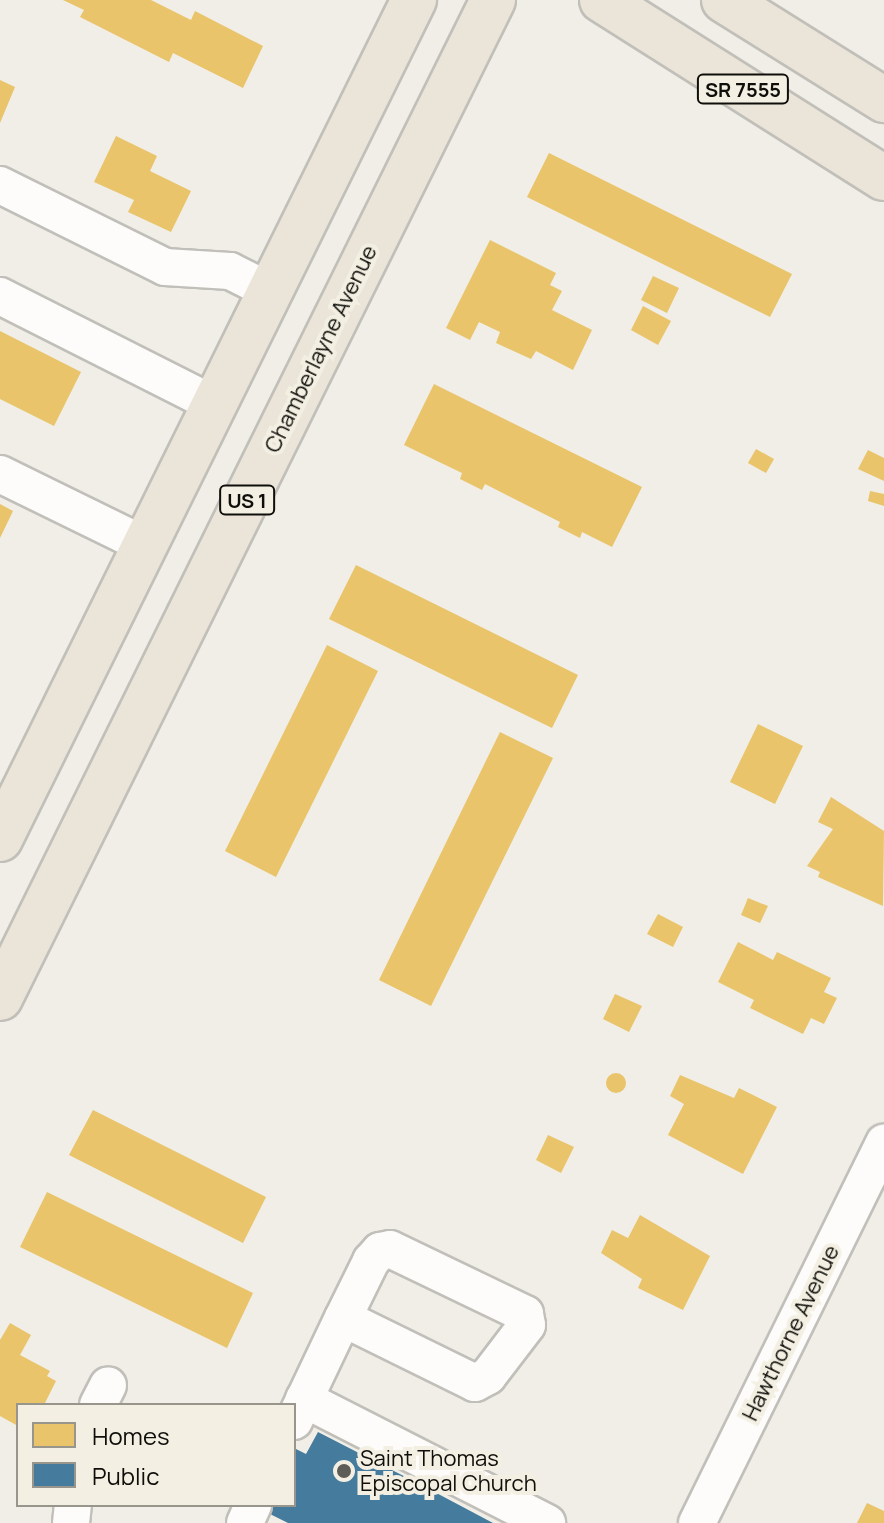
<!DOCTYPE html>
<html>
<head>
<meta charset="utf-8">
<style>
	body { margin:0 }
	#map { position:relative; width:884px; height:1523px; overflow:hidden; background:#f0eee6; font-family:Manrope,sans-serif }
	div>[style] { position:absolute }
	.homes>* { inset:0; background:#e9c46a }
	.round { border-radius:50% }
	.public>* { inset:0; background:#457b9d }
	.roads { filter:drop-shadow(2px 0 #c1bfb9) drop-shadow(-2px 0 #c1bfb9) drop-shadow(0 2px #c1bfb9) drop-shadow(0 -2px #c1bfb9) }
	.minor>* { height:36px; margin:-18px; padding:0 18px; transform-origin:18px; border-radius:18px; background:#fdfcfb }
	.major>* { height:44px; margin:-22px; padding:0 22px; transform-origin:22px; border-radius:22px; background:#ebe4d8 }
	.dots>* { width:22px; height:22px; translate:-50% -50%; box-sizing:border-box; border:4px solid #f3f0e3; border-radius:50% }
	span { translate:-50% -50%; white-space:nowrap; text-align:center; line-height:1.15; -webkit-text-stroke:8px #f3f0e3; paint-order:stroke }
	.shield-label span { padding:2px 6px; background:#f3f0e3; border:2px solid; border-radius:6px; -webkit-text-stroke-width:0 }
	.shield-label { font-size:20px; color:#0f0e0a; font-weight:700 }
	.street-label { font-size:22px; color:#0f0e0a }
	.poi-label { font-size:22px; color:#0f0e0a }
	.left { translate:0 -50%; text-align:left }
	.legend { position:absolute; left:16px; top:1403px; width:280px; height:104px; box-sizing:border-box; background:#f3f0e3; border:2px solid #98968c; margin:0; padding:10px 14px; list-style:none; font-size:24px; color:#0f0e0a }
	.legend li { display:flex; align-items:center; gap:16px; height:40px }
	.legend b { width:40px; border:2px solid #98968c }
</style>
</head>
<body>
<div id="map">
	<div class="homes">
		<div style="clip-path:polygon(63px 0,151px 0,191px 20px,195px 11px,263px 46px,243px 88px,173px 53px,169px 62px,80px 17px,84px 10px)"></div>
		<div style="clip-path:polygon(0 80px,15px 87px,0 123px)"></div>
		<div style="clip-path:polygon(116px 136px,157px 156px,150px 171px,191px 191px,171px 232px,128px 212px,134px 200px,94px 182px)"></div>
		<div style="clip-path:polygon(549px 153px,792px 274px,770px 317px,527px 197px)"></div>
		<div style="clip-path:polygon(490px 240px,556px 273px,550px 285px,562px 291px,552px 310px,592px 330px,573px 370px,536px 351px,531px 359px,496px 343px,500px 332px,479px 322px,470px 340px,446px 328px)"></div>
		<div style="clip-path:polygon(653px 276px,679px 288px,667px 313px,641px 300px)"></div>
		<div style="clip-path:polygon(643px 306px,671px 321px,658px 345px,631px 330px)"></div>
		<div style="clip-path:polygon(0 331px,81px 372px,54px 426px,0 399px)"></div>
		<div style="clip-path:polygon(434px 384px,642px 487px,612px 547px,582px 532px,580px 538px,558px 527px,560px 522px,485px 484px,482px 490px,460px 479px,462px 473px,404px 445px)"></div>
		<div style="clip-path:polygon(756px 449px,774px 459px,766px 473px,748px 463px)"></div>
		<div style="clip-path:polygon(868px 450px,884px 458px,884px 481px,858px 469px)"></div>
		<div style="clip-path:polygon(870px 491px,884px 494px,884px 506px,868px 501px)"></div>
		<div style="clip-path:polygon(0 504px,13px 511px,0 538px)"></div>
		<div style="clip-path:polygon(356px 565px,578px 675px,552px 728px,329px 619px)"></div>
		<div style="clip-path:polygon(327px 645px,378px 671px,276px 877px,225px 851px)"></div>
		<div style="clip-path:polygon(758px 724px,803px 746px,775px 804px,730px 782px)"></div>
		<div style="clip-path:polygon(500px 732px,553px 758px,431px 1006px,379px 980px)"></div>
		<div style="clip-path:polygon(831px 797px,884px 831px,883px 906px,818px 877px,820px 872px,807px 866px,833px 829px,818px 822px)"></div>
		<div style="clip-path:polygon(748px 898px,768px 906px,760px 923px,741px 915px)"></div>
		<div style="clip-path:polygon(658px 914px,683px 927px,673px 947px,647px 934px)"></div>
		<div style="clip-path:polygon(738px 942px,773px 960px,777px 952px,831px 978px,824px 992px,837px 998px,824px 1024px,811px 1018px,803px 1034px,750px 1008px,754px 1000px,718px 982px)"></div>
		<div style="clip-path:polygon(615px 994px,642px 1006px,629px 1032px,603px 1019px)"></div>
		<div class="round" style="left:606px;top:1073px;width:20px;height:20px"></div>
		<div style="clip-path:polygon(680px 1075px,734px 1098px,739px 1088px,777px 1107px,743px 1174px,668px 1135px,684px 1104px,670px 1096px)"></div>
		<div style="clip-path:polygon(93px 1110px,266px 1197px,243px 1243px,69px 1155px)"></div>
		<div style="clip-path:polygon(548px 1135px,574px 1147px,561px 1173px,536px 1160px)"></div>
		<div style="clip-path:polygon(47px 1192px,253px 1293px,227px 1348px,20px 1247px)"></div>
		<div style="clip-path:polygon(640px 1215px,710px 1256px,683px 1310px,638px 1288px,642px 1279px,601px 1253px,612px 1230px,628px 1238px)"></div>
		<div style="clip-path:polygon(10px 1323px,31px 1335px,20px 1355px,50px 1371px,47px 1376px,56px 1381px,44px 1405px,18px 1405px,18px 1426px,0 1416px,0 1340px)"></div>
		<div style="clip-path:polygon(867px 1503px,884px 1511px,884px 1523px,857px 1523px)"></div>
	</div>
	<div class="public">
		<div style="clip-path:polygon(318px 1432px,427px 1488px,493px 1523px,288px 1523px,258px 1508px,294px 1505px,294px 1448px,306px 1454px)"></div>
	</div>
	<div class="roads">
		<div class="minor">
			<div style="left:0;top:185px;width:184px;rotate:26.4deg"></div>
			<div style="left:165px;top:267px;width:65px;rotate:3.5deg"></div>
			<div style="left:230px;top:271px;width:45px;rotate:26.6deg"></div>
			<div style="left:0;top:296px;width:240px;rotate:26.8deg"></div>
			<div style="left:0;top:474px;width:161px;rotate:26.1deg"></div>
			<div style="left:304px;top:1399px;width:273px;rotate:27deg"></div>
			<div style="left:98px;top:1405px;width:22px;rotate:-63deg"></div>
			<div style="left:294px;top:1421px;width:114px;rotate:-64.6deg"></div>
			<div style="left:343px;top:1318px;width:64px;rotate:-63.8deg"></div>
			<div style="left:371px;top:1261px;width:13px;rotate:-48deg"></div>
			<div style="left:380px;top:1251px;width:10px;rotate:-11deg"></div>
			<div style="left:390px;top:1249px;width:150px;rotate:25.7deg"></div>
			<div style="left:525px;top:1314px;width:11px;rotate:80deg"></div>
			<div style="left:527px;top:1325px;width:64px;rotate:127.4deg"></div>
			<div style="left:488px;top:1376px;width:15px;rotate:152deg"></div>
			<div style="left:475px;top:1383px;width:147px;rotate:-153.8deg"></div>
			<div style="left:71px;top:1523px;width:18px;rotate:-84deg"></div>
			<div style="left:245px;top:1523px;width:20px;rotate:-66deg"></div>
			<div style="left:697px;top:1523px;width:424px;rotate:-63.8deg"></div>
		</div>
		<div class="major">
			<div style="left:602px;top:0;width:333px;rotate:32.3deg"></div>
			<div style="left:724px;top:0;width:189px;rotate:32deg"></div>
			<div style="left:0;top:839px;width:936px;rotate:-63.74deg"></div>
			<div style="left:0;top:998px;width:1113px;rotate:-63.71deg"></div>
		</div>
	</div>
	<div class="dots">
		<div style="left:344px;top:1471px;background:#5e5c57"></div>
	</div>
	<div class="shield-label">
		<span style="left:743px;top:89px">SR 7555</span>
		<span style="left:247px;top:500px">US 1</span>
	</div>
	<div class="street-label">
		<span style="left:321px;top:349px;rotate:-64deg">Chamberlayne Avenue</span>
		<span style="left:791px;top:1333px;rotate:-64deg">Hawthorne Avenue</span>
	</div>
	<div class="poi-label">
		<span class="left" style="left:360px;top:1471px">Saint Thomas<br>Episcopal Church</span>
	</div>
	<ul class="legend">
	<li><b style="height:22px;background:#e9c46a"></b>Homes</li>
	<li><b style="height:22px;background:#457b9d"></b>Public</li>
	</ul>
</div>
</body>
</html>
